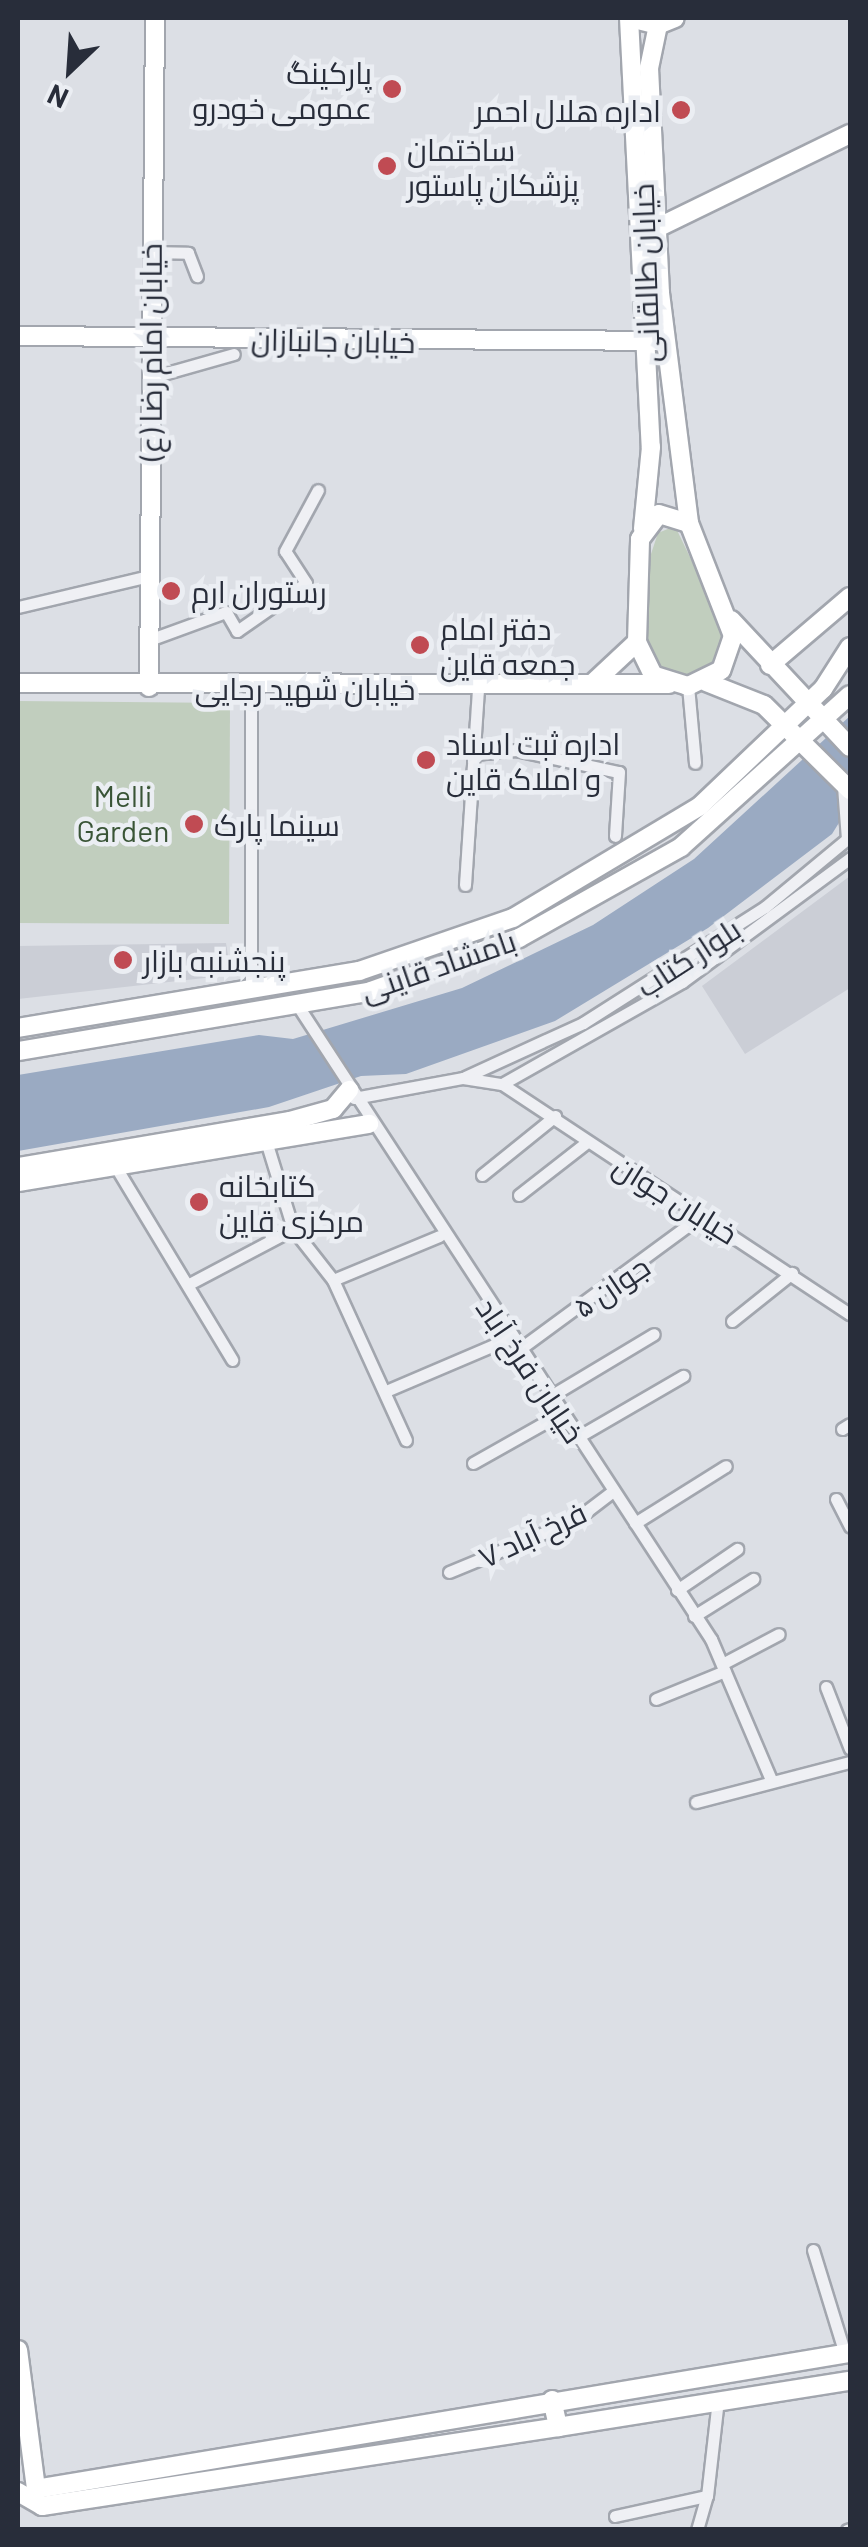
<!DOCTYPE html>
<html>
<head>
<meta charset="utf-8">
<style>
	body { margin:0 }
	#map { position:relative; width:868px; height:2547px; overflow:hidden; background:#dcdfe5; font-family:Barlow,Cairo,sans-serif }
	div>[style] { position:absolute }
	.built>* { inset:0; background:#cbced6 }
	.green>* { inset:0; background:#c1cebe }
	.water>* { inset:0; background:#9aaac2 }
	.roads { filter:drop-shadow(2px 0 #a2a6ae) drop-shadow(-2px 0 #a2a6ae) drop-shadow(0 2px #a2a6ae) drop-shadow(0 -2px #a2a6ae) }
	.street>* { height:11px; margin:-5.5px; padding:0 5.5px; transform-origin:5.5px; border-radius:5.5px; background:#eff0f4 }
	.secondary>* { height:18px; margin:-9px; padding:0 9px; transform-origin:9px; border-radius:9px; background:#fff }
	.dots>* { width:28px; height:28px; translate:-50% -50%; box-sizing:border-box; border:5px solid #ebeef3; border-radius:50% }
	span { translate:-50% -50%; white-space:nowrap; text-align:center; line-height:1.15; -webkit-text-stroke:9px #ebeef3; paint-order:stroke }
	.poi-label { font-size:30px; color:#282d3a }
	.right { translate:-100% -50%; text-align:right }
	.left { translate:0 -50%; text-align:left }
	.street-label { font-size:30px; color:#282d3a }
	.park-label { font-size:30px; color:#395436 }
	.frame { position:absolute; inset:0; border:20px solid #282d3a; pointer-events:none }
	.north { position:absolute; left:20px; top:20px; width:100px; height:100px; -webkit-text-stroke:8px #ebeef3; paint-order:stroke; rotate:205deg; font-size:28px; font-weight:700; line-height:40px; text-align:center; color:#282d3a }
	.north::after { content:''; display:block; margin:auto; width:35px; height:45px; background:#282d3a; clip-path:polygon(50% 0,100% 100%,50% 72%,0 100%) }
</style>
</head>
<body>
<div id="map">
	<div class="built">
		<div style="clip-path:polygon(850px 876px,850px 988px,745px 1054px,702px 986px)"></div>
		<div style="clip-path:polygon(226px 943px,231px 975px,18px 999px,18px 946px)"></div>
	</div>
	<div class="green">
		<div style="clip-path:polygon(675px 526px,727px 634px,712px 670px,693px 679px,650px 663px,643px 626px,648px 563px,658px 533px)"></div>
		<div style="clip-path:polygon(18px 701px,230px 703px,229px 924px,18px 923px)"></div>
	</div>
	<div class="water">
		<div style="clip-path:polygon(850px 716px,850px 805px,832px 834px,708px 928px,555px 1021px,406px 1074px,361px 1076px,269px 1107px,18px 1151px,18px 1075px,259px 1035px,293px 1039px,462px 988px,593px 925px,694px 859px)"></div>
	</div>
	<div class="roads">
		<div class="street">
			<div style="left:149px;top:252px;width:39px;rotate:1deg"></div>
			<div style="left:188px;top:253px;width:25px;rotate:69deg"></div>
			<div style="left:149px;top:378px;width:88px;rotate:-15.8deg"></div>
			<div style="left:18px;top:607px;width:135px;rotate:-13.3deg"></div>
			<div style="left:149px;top:640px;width:82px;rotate:-20deg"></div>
			<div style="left:226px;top:612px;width:22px;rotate:60deg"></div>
			<div style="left:237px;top:631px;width:84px;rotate:-34.8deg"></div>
			<div style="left:306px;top:583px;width:38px;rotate:-123deg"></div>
			<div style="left:285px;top:551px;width:69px;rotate:-61.6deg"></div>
			<div style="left:688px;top:686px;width:77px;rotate:84.8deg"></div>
			<div style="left:475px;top:754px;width:41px;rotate:-5.6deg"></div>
			<div style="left:516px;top:750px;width:105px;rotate:12.1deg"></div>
			<div style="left:619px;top:772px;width:64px;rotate:93.6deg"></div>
			<div style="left:465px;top:885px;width:197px;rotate:-86.2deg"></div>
			<div style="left:251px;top:991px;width:303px;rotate:-90deg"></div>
			<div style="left:298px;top:1006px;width:756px;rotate:56.88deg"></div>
			<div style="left:711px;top:1639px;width:153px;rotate:66.9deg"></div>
			<div style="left:465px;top:1077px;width:130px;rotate:-24.6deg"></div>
			<div style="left:583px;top:1023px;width:216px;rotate:-32.5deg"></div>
			<div style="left:765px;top:907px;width:107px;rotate:-39.7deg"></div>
			<div style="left:847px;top:839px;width:53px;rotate:-94.3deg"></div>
			<div style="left:502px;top:1084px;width:207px;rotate:-29.5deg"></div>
			<div style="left:682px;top:982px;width:209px;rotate:-36.4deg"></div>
			<div style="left:354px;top:1098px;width:111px;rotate:-10.4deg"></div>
			<div style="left:463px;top:1078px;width:39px;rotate:9deg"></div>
			<div style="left:502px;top:1084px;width:417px;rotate:33.5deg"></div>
			<div style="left:266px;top:1141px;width:92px;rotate:72.9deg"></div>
			<div style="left:293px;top:1229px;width:65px;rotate:51.9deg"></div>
			<div style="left:333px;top:1280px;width:176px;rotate:65.5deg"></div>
			<div style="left:117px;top:1169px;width:223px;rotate:58.9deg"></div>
			<div style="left:482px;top:1175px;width:94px;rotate:-38.9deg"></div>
			<div style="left:519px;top:1195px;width:86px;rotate:-37.9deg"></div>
			<div style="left:333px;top:1280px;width:115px;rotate:-22.5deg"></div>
			<div style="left:189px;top:1284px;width:118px;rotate:-27.9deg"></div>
			<div style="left:732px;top:1321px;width:77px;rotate:-38.7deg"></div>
			<div style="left:517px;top:1351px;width:228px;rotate:-36.3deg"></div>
			<div style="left:386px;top:1391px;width:133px;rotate:-23.1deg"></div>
			<div style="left:549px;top:1397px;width:122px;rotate:-31deg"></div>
			<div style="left:842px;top:1429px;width:9px;rotate:-32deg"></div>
			<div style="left:576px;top:1438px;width:124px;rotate:-30.1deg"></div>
			<div style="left:473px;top:1463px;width:100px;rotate:-29.4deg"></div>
			<div style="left:836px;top:1499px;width:31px;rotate:63deg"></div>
			<div style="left:635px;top:1523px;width:107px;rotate:-32.1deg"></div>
			<div style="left:449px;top:1572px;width:136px;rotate:-22.4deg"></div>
			<div style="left:575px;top:1520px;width:48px;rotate:-37.3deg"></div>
			<div style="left:677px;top:1590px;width:73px;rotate:-34.3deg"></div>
			<div style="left:694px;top:1616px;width:70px;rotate:-32.1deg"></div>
			<div style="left:722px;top:1664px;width:64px;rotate:-27.8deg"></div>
			<div style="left:826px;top:1687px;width:66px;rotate:68.8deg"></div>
			<div style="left:656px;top:1699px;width:74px;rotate:-22.1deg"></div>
			<div style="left:696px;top:1802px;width:159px;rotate:-14.6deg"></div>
			<div style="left:813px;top:2250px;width:109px;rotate:72.9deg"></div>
			<div style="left:615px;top:2516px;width:94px;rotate:-12.3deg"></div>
			<div style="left:707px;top:2496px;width:97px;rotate:-83.5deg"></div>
			<div style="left:697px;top:2530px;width:35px;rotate:-74deg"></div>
			<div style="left:847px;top:2530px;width:3px;rotate:-18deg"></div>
		</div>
		<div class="secondary">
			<div style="left:629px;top:18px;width:430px;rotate:87.1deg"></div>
			<div style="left:651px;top:447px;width:82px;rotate:95.6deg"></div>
			<div style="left:630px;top:18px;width:29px;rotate:14deg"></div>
			<div style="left:658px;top:25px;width:18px;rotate:-22deg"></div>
			<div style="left:658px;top:25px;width:44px;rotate:101.8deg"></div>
			<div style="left:649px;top:68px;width:225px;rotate:87.2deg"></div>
			<div style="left:660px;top:293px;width:232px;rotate:82.8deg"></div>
			<div style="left:657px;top:228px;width:215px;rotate:-26deg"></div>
			<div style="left:18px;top:336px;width:647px;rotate:0.44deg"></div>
			<div style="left:659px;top:514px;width:31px;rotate:17deg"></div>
			<div style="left:689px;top:523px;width:121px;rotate:68.7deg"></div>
			<div style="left:733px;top:636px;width:36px;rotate:109deg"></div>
			<div style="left:721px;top:670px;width:37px;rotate:154deg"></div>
			<div style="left:688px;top:686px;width:37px;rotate:-163deg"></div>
			<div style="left:653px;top:675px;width:37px;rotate:-116deg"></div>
			<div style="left:637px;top:642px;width:103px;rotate:-88.3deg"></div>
			<div style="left:640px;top:539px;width:31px;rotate:-53deg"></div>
			<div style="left:731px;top:620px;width:174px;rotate:46.9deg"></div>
			<div style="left:770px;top:665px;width:105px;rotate:-40.4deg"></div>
			<div style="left:706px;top:682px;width:62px;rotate:21.6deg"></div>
			<div style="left:764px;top:705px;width:121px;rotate:44.7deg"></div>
			<div style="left:18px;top:683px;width:651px;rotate:0.09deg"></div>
			<div style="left:593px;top:683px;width:60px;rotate:-43deg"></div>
			<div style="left:149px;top:687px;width:669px;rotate:-89.49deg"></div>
			<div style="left:18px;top:1028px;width:346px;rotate:-9.5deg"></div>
			<div style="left:359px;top:971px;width:163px;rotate:-19deg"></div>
			<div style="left:513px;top:918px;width:218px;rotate:-30.9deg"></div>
			<div style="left:700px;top:806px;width:170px;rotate:-43.6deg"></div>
			<div style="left:823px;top:689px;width:50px;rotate:-57.3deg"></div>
			<div style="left:18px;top:1051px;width:358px;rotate:-9.6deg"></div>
			<div style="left:371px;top:991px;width:157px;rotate:-19.7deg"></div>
			<div style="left:519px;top:938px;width:186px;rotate:-29.3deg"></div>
			<div style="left:681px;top:847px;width:227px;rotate:-42deg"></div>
			<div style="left:18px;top:1167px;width:276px;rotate:-9.6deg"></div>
			<div style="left:290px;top:1121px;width:45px;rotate:-15.6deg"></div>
			<div style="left:333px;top:1109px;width:25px;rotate:-50deg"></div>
			<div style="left:18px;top:1182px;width:356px;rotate:-9.4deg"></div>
			<div style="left:18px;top:2350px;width:140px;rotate:82.6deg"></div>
			<div style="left:36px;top:2489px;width:825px;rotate:-9.49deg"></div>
			<div style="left:552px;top:2400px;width:28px;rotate:77deg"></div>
			<div style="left:558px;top:2427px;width:296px;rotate:-9deg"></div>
			<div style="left:18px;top:2492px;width:28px;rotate:30deg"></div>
			<div style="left:42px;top:2506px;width:522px;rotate:-8.7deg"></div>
		</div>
	</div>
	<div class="dots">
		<div style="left:392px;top:89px;background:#c04b53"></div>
		<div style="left:681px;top:110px;background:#c04b53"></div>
		<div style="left:387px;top:166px;background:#c04b53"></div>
		<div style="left:171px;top:591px;background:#c04b53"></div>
		<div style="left:420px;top:645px;background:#c04b53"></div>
		<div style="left:426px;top:760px;background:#c04b53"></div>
		<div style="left:194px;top:824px;background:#c04b53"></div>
		<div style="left:123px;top:960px;background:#c04b53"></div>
		<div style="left:199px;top:1202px;background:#c04b53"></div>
	</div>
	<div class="poi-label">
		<span class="right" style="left:372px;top:89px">پارکینگ<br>عمومی خودرو</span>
		<span class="right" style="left:661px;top:110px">اداره هلال احمر</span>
		<span class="left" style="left:407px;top:166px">ساختمان<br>پزشکان پاستور</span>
		<span class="left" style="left:191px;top:591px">رستوران ارم</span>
		<span class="left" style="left:440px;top:645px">دفتر امام<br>جمعه قاین</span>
		<span class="left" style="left:446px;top:760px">اداره ثبت اسناد<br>و املاک قاین</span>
		<span class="left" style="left:214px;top:824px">سینما پارک</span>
		<span class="left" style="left:143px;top:960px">پنجشنبه بازار</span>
		<span class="left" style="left:219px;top:1202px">کتابخانه<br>مرکزی قاین</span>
	</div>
	<div class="street-label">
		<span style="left:645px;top:273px;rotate:-92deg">خیابان طالقانی</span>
		<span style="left:333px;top:340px;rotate:1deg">خیابان جانبازان</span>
		<span style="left:150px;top:352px;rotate:-90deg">خیابان امام رضا (ع)</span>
		<span style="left:305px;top:688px">خیابان شهید رجایی</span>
		<span style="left:688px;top:957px;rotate:-33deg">بلوار کتاب</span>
		<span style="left:438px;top:965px;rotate:-19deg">بامشاد قاینی</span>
		<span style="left:676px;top:1199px;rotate:32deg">خیابان جوان</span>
		<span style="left:611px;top:1286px;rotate:-34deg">جوان ۵</span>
		<span style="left:531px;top:1370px;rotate:56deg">خیابان فرخ آباد</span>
		<span style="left:532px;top:1534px;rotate:-25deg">فرخ آباد ۷</span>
	</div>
	<div class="park-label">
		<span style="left:123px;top:812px">Melli<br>Garden</span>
	</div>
	<div class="frame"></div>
	<div class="north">N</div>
</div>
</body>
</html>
